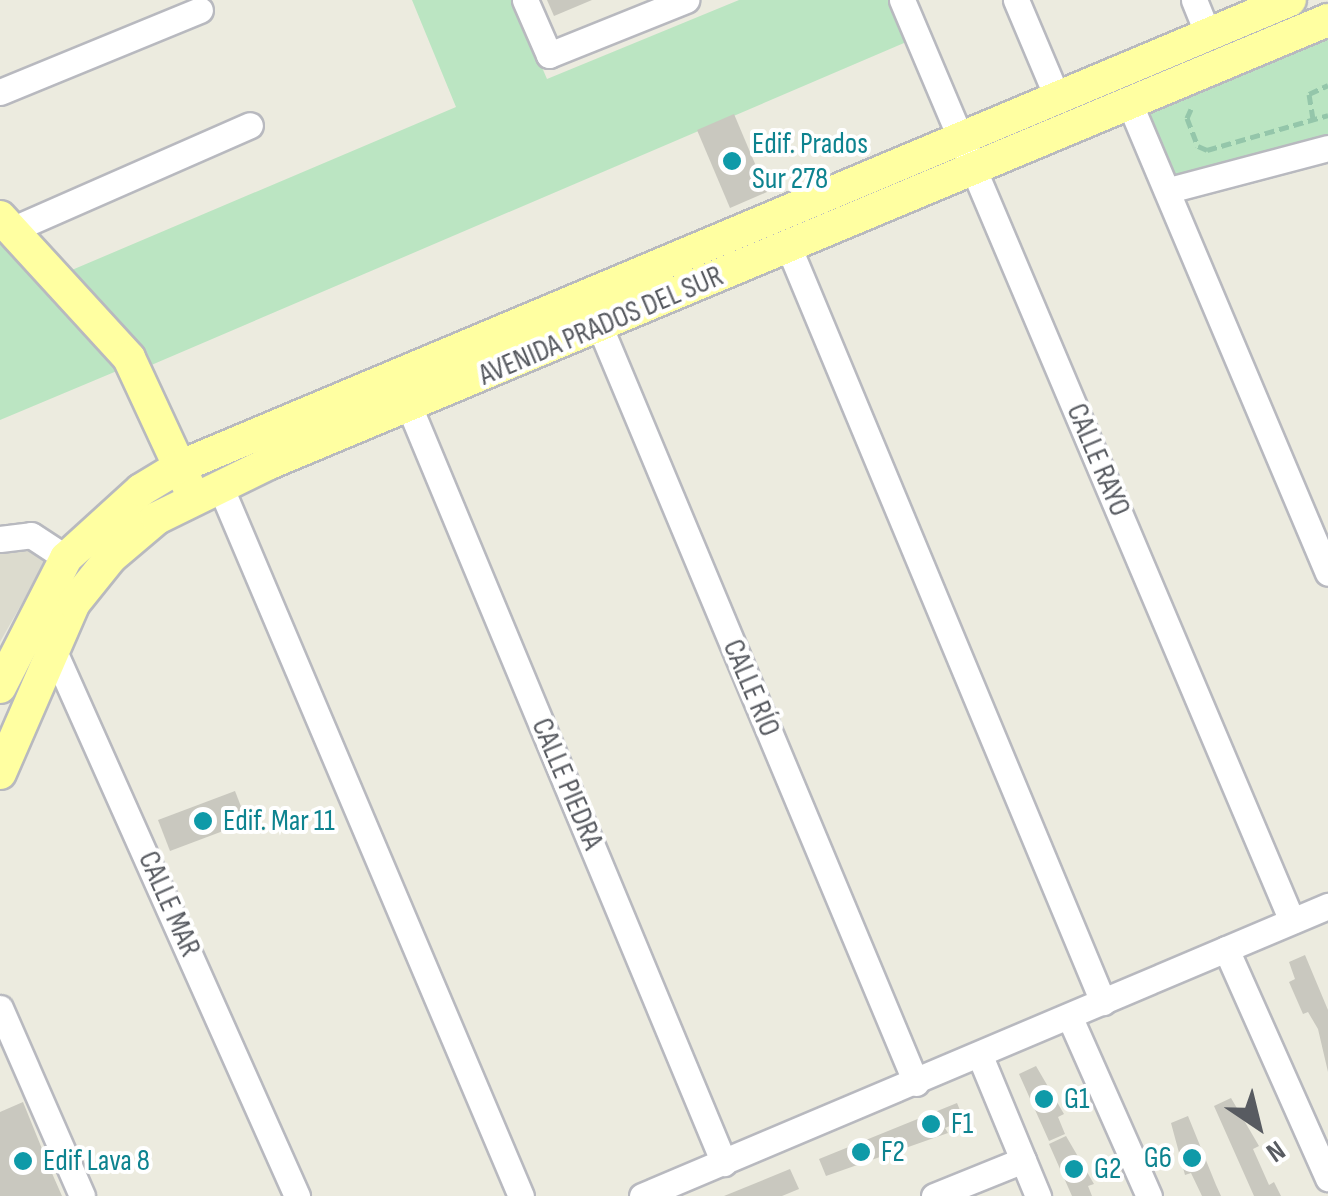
<!DOCTYPE html>
<html>
<head>
<meta charset="utf-8">
<style>
	body { margin:0 }
	#map { position:relative; width:1328px; height:1196px; overflow:hidden; background:#ecebdf; font-family:"Sofia Sans Condensed",sans-serif }
	div>[style] { position:absolute }
	.education>* { inset:0; background:#dcdbce }
	.green>* { inset:0; background:#bbe5c2 }
	.building>* { inset:0; background:#c9c8bf }
	.path>* { height:5px; margin-top:-2.5px; transform-origin:0; background:repeating-linear-gradient(90deg,#94c6aa 0 10px,transparent 0 15px) }
	.roads { filter:drop-shadow(2px 0 #b8b9bf) drop-shadow(-2px 0 #b8b9bf) drop-shadow(0 2px #b8b9bf) drop-shadow(0 -2px #b8b9bf) }
	.minor>* { height:25px; margin:-12.5px; padding:0 12.5px; transform-origin:12.5px; border-radius:12.5px; background:#fff }
	.major>* { height:32px; margin:-16px; padding:0 16px; transform-origin:16px; border-radius:16px; background:#ffffa1 }
	.dots>* { width:28px; height:28px; translate:-50% -50%; box-sizing:border-box; border:5px solid #fff; border-radius:50% }
	span { translate:-50% -50%; white-space:nowrap; text-align:center; line-height:1.15; -webkit-text-stroke:8px #fff; paint-order:stroke }
	.culture-label { font-size:30px; color:#0d838f }
	.left { translate:0 -50%; text-align:left }
	.right { translate:-100% -50%; text-align:right }
	.street-label { font-size:30px; color:#585b61 }
	.north { position:absolute; left:1208px; top:1076px; width:100px; height:100px; -webkit-text-stroke:8px #fff; paint-order:stroke; rotate:145deg; font-size:28px; font-weight:700; line-height:40px; text-align:center; color:#585b61 }
	.north::after { content:''; display:block; margin:auto; width:35px; height:45px; background:#585b61; clip-path:polygon(50% 0,100% 100%,50% 72%,0 100%) }
</style>
</head>
<body>
<div id="map">
	<div class="education">
		<div style="clip-path:polygon(9px 542px,47px 559px,0 642px,0 546px)"></div>
	</div>
	<div class="green">
		<div style="clip-path:polygon(412px 0,513px 0,547px 79px,739px 0,902px 0,918px 37px,128px 375px,124px 368px,0 420px,0 218px,53px 278px,456px 107px)"></div>
		<div style="clip-path:polygon(1328px 28px,1328px 135px,1173px 176px,1144px 107px)"></div>
	</div>
	<div class="building">
		<div style="clip-path:polygon(547px 0,592px 0,554px 16px)"></div>
		<div style="clip-path:polygon(734px 114px,767px 192px,730px 208px,697px 130px)"></div>
		<div style="clip-path:polygon(235px 791px,247px 822px,170px 851px,158px 820px)"></div>
		<div style="clip-path:polygon(1305px 955px,1328px 1010px,1328px 1072px,1318px 1029px,1308px 1012px,1303px 1014px,1289px 982px,1295px 979px,1289px 962px)"></div>
		<div style="clip-path:polygon(1036px 1066px,1064px 1114px,1058px 1117px,1065px 1134px,1049px 1141px,1019px 1074px)"></div>
		<div style="clip-path:polygon(1231px 1098px,1259px 1146px,1253px 1149px,1269px 1185px,1274px 1182px,1281px 1196px,1254px 1196px,1214px 1106px)"></div>
		<div style="clip-path:polygon(23px 1102px,51px 1171px,62px 1196px,0 1196px,0 1112px)"></div>
		<div style="clip-path:polygon(957px 1103px,964px 1120px,945px 1128px,948px 1133px,826px 1176px,819px 1159px)"></div>
		<div style="clip-path:polygon(1188px 1116px,1216px 1185px,1221px 1196px,1202px 1196px,1191px 1173px,1185px 1175px,1171px 1123px)"></div>
		<div style="clip-path:polygon(1066px 1136px,1094px 1184px,1088px 1186px,1092px 1196px,1072px 1196px,1049px 1144px)"></div>
		<div style="clip-path:polygon(790px 1169px,799px 1189px,782px 1196px,724px 1196px)"></div>
	</div>
	<div class="path">
		<div style="left:1191px;top:109px;width:10px;rotate:114deg"></div>
		<div style="left:1187px;top:118px;width:30px;rotate:69deg"></div>
		<div style="left:1198px;top:146px;width:10px;rotate:24deg"></div>
		<div style="left:1207px;top:150px;width:126px;rotate:-16.1deg"></div>
		<div style="left:1313px;top:119px;width:25px;rotate:-99deg"></div>
		<div style="left:1309px;top:94px;width:21px;rotate:-25deg"></div>
	</div>
	<div class="roads">
		<div class="minor">
			<div style="left:525px;top:0;width:60px;rotate:66.4deg"></div>
			<div style="left:549px;top:55px;width:148px;rotate:-21.9deg"></div>
			<div style="left:902px;top:0;width:1000px;rotate:67.05deg"></div>
			<div style="left:1016px;top:0;width:105px;rotate:67.1deg"></div>
			<div style="left:1194px;top:0;width:37px;rotate:68deg"></div>
			<div style="left:0;top:92px;width:216px;rotate:-22.3deg"></div>
			<div style="left:1129px;top:102px;width:511px;rotate:67.1deg"></div>
			<div style="left:1169px;top:190px;width:164px;rotate:-14.8deg"></div>
			<div style="left:9px;top:231px;width:263px;rotate:-23.7deg"></div>
			<div style="left:789px;top:248px;width:817px;rotate:67.39deg"></div>
			<div style="left:592px;top:308px;width:840px;rotate:67.31deg"></div>
			<div style="left:409px;top:406px;width:820px;rotate:67.41deg"></div>
			<div style="left:220px;top:486px;width:771px;rotate:67.03deg"></div>
			<div style="left:0;top:539px;width:31px;rotate:-7deg"></div>
			<div style="left:31px;top:535px;width:42px;rotate:33.3deg"></div>
			<div style="left:49px;top:640px;width:609px;rotate:65.96deg"></div>
			<div style="left:1226px;top:949px;width:251px;rotate:66deg"></div>
			<div style="left:0;top:1008px;width:205px;rotate:66.4deg"></div>
			<div style="left:1070px;top:1018px;width:195px;rotate:66.1deg"></div>
			<div style="left:980px;top:1056px;width:152px;rotate:67.5deg"></div>
			<div style="left:642px;top:1196px;width:745px;rotate:-22.92deg"></div>
			<div style="left:934px;top:1196px;width:96px;rotate:-22deg"></div>
		</div>
		<div class="major">
			<div style="left:0;top:217px;width:191px;rotate:47.5deg"></div>
			<div style="left:129px;top:358px;width:140px;rotate:65.1deg"></div>
			<div style="left:0;top:687px;width:145px;rotate:-62.9deg"></div>
			<div style="left:66px;top:558px;width:101px;rotate:-42.2deg"></div>
			<div style="left:141px;top:490px;width:44px;rotate:-31.2deg"></div>
			<div style="left:179px;top:467px;width:1205px;rotate:-22.8deg"></div>
			<div style="left:0;top:773px;width:185px;rotate:-66.5deg"></div>
			<div style="left:74px;top:603px;width:59px;rotate:-51.2deg"></div>
			<div style="left:111px;top:557px;width:60px;rotate:-40.3deg"></div>
			<div style="left:157px;top:518px;width:123px;rotate:-26.1deg"></div>
			<div style="left:267px;top:464px;width:1150px;rotate:-22.71deg"></div>
		</div>
	</div>
	<div class="dots">
		<div style="left:732px;top:161px;background:#0f9aa8"></div>
		<div style="left:203px;top:821px;background:#0f9aa8"></div>
		<div style="left:1044px;top:1099px;background:#0f9aa8"></div>
		<div style="left:931px;top:1124px;background:#0f9aa8"></div>
		<div style="left:861px;top:1152px;background:#0f9aa8"></div>
		<div style="left:1192px;top:1158px;background:#0f9aa8"></div>
		<div style="left:23px;top:1161px;background:#0f9aa8"></div>
		<div style="left:1074px;top:1169px;background:#0f9aa8"></div>
	</div>
	<div class="culture-label">
		<span class="left" style="left:752px;top:161px">Edif. Prados<br>Sur 278</span>
		<span class="left" style="left:223px;top:821px">Edif. Mar 11</span>
		<span class="left" style="left:1064px;top:1099px">G1</span>
		<span class="left" style="left:951px;top:1124px">F1</span>
		<span class="left" style="left:881px;top:1152px">F2</span>
		<span class="right" style="left:1172px;top:1158px">G6</span>
		<span class="left" style="left:43px;top:1161px">Edif Lava 8</span>
		<span class="left" style="left:1094px;top:1169px">G2</span>
	</div>
	<div class="street-label">
		<span style="left:601px;top:326px;rotate:-23deg">AVENIDA PRADOS DEL SUR</span>
		<span style="left:1098px;top:460px;rotate:67deg">CALLE RAYO</span>
		<span style="left:751px;top:688px;rotate:67deg">CALLE RÍO</span>
		<span style="left:567px;top:784px;rotate:67deg">CALLE PIEDRA</span>
		<span style="left:169px;top:904px;rotate:66deg">CALLE MAR</span>
	</div>
	<div class="north">N</div>
</div>
</body>
</html>
